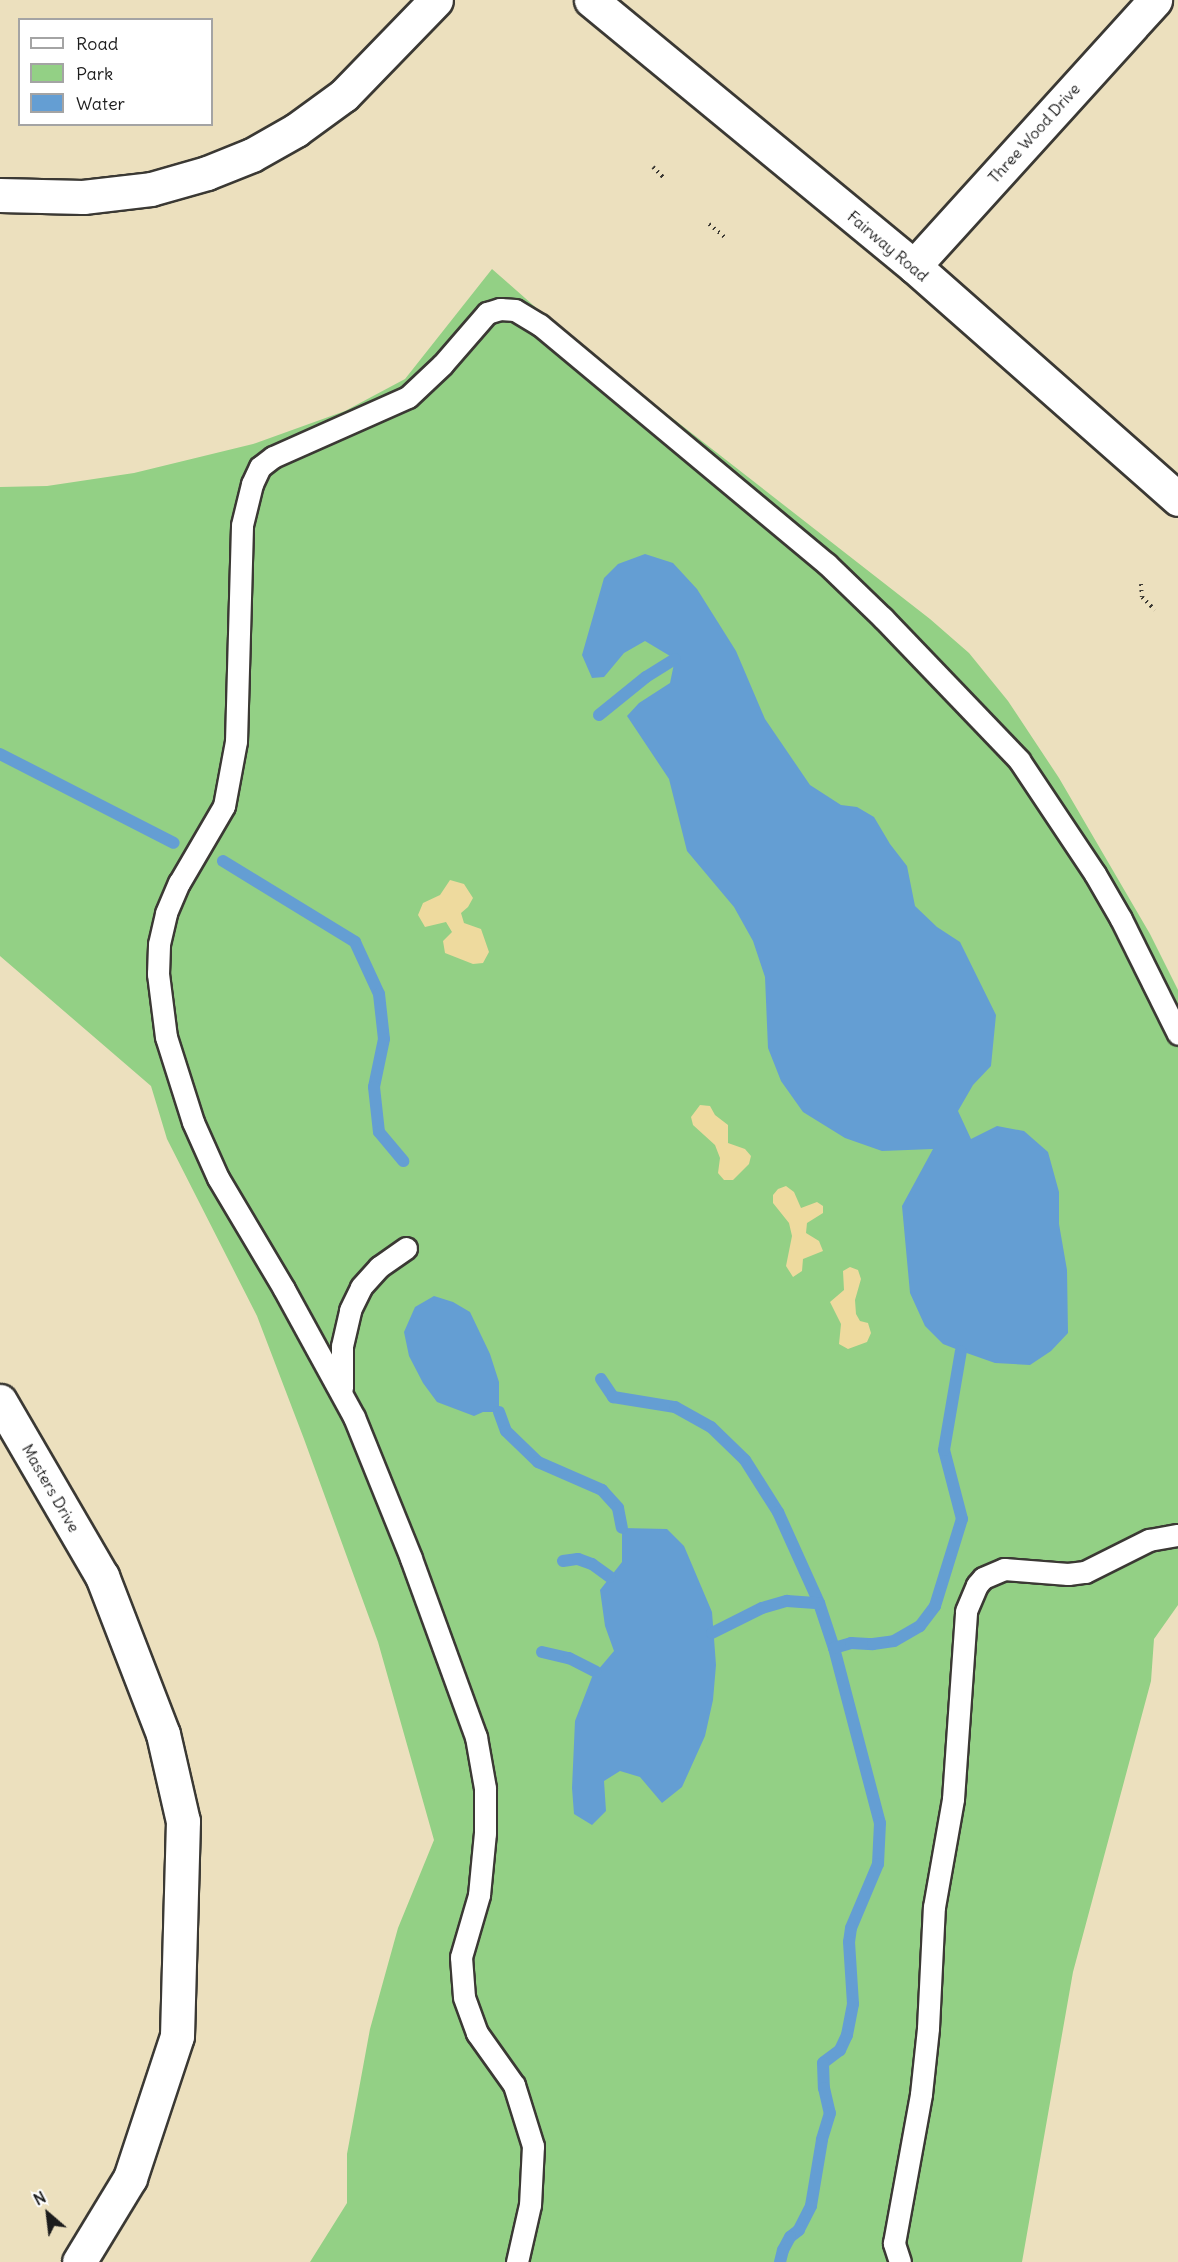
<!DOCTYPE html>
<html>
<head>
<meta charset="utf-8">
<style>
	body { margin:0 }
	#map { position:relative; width:1178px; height:2262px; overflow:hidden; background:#ece0be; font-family:Delius,sans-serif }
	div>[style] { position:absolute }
	.green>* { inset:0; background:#93d085 }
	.sand>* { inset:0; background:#eeda9e }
	.water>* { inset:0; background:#649ed3 }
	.stream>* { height:12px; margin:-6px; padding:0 6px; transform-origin:6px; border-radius:6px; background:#649ed3 }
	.path>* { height:4px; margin-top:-2px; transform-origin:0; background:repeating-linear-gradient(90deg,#3b3934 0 1.5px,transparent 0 6px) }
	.roads { filter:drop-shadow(2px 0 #3b3934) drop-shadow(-2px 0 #3b3934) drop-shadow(0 2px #3b3934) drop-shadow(0 -2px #3b3934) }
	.service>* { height:21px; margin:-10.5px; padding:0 10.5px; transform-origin:10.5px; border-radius:10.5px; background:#fff }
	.minor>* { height:33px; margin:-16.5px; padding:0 16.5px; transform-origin:16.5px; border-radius:16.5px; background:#fff }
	span { translate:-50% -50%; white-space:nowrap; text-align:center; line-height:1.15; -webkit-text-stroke:4.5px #fff; paint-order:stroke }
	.street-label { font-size:16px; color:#1c1c1c }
	.legend { position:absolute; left:18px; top:18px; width:195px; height:108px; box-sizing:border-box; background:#fff; border:2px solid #a4a4a4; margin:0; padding:8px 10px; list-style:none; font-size:18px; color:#1c1c1c }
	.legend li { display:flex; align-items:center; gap:12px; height:30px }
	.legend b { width:30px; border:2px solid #a4a4a4 }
	.north { position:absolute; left:18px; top:2184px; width:60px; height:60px; -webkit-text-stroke:4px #fff; paint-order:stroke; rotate:332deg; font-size:16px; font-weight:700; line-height:24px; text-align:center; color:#1c1c1c }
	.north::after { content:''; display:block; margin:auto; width:21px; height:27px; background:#1c1c1c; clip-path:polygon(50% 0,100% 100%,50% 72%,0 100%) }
</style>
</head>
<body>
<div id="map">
	<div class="green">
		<div style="clip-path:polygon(492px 269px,576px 343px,930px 619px,969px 653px,1008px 701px,1059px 778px,1150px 934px,1178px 990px,1178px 1605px,1154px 1639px,1151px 1681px,1073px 1972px,1022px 2262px,310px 2262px,347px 2203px,347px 2154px,370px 2029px,398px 1928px,434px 1840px,378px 1642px,304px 1439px,257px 1316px,167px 1139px,151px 1086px,0 956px,0 487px,47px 486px,134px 473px,253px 444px,345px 411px,405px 379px)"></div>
	</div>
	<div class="sand">
		<div style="clip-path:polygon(450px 880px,464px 884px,473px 898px,468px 907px,461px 913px,464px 923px,481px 929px,489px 952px,483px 963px,473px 964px,445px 953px,443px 941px,452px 932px,446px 922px,425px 927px,418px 915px,423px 903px,440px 895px)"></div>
		<div style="clip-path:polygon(700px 1105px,710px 1106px,715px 1115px,728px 1125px,728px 1143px,745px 1149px,751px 1156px,749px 1164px,733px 1180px,724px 1180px,718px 1173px,720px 1158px,715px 1145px,693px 1125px,691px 1117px)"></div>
		<div style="clip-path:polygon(786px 1186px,794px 1192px,801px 1208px,817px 1202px,823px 1206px,823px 1213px,807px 1223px,806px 1233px,819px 1241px,823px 1251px,803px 1259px,802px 1271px,793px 1277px,786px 1266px,792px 1236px,789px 1223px,773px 1203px,773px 1195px,778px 1189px)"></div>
		<div style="clip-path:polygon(850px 1267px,858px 1270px,861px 1279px,855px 1300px,856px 1314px,860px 1321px,868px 1323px,871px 1333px,867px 1342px,848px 1349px,839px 1344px,841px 1324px,830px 1302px,844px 1290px,843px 1271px)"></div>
	</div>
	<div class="water">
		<div style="clip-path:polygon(645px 554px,673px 563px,697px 589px,736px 651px,765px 719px,810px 785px,841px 805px,857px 807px,874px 817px,890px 844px,907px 866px,915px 906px,937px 927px,960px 942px,996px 1015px,991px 1066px,973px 1085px,958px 1111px,971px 1139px,997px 1126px,1024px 1131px,1048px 1152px,1059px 1192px,1059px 1224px,1067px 1270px,1068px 1333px,1051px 1351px,1030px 1365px,995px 1363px,961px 1351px,943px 1344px,925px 1326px,910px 1293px,902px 1206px,933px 1149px,882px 1151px,845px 1138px,803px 1112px,781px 1081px,768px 1048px,765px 977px,753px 941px,734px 907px,687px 851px,669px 779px,627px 716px,639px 703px,670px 683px,675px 659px,645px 641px,624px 653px,604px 677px,592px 678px,582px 655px,604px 578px,618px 564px)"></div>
		<div style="clip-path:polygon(434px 1296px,453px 1302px,470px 1312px,490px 1354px,499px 1382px,499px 1412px,483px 1412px,474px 1416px,437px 1402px,423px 1383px,409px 1356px,404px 1332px,415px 1307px)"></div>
		<div style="clip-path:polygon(622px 1528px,667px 1529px,684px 1546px,712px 1612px,716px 1665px,713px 1700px,705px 1736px,682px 1787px,662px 1803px,640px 1777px,620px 1771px,604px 1781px,606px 1811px,592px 1825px,574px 1814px,572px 1788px,575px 1721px,592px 1677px,614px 1651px,605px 1626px,600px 1590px,622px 1562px)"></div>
	</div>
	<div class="stream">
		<div style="left:599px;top:715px;width:60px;rotate:-39deg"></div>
		<div style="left:646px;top:677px;width:34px;rotate:-32deg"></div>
		<div style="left:0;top:754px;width:195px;rotate:27.1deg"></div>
		<div style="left:223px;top:861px;width:155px;rotate:31.5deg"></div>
		<div style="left:355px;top:942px;width:57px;rotate:65.2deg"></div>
		<div style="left:379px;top:994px;width:45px;rotate:83.7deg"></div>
		<div style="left:384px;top:1039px;width:49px;rotate:101.8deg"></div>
		<div style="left:374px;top:1087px;width:45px;rotate:83.7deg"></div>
		<div style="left:379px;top:1132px;width:38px;rotate:50deg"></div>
		<div style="left:601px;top:1379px;width:22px;rotate:56deg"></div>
		<div style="left:613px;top:1397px;width:63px;rotate:9.2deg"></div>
		<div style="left:675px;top:1407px;width:41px;rotate:29.1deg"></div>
		<div style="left:711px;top:1427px;width:47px;rotate:44.1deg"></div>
		<div style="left:745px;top:1460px;width:62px;rotate:57.6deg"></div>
		<div style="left:778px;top:1512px;width:100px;rotate:65.7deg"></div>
		<div style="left:819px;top:1603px;width:47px;rotate:71.6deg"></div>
		<div style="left:834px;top:1648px;width:181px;rotate:75.3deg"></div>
		<div style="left:880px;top:1823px;width:41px;rotate:92.8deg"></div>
		<div style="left:878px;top:1864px;width:69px;rotate:112.9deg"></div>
		<div style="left:851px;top:1928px;width:14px;rotate:98deg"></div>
		<div style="left:849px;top:1942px;width:62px;rotate:86.3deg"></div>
		<div style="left:853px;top:2004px;width:32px;rotate:101deg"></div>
		<div style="left:847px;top:2035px;width:17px;rotate:115deg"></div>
		<div style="left:840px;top:2050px;width:21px;rotate:143deg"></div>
		<div style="left:823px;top:2063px;width:25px;rotate:88deg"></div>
		<div style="left:824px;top:2088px;width:26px;rotate:77deg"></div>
		<div style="left:830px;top:2113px;width:28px;rotate:107deg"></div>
		<div style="left:822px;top:2140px;width:67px;rotate:99.5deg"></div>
		<div style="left:811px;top:2206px;width:27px;rotate:117deg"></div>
		<div style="left:799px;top:2230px;width:11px;rotate:142deg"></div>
		<div style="left:790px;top:2237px;width:15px;rotate:118deg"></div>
		<div style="left:783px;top:2250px;width:12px;rotate:104deg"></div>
		<div style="left:499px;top:1412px;width:20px;rotate:70deg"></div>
		<div style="left:506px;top:1431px;width:45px;rotate:44.1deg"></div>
		<div style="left:538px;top:1462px;width:70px;rotate:23.6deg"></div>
		<div style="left:602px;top:1490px;width:24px;rotate:48deg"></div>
		<div style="left:618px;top:1508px;width:20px;rotate:79deg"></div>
		<div style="left:563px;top:1561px;width:15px;rotate:-8deg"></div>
		<div style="left:578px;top:1559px;width:15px;rotate:20deg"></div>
		<div style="left:592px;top:1564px;width:22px;rotate:36deg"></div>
		<div style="left:712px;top:1633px;width:56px;rotate:-26.6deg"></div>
		<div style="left:762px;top:1608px;width:26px;rotate:-16deg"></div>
		<div style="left:787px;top:1601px;width:32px;rotate:4deg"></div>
		<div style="left:834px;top:1648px;width:18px;rotate:-16deg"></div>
		<div style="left:851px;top:1643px;width:22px;rotate:3deg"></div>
		<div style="left:873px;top:1644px;width:21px;rotate:-8deg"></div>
		<div style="left:894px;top:1641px;width:30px;rotate:-30deg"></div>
		<div style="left:920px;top:1626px;width:25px;rotate:-53deg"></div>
		<div style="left:935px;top:1606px;width:91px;rotate:-72.8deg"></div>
		<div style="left:962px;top:1519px;width:71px;rotate:-104.6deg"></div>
		<div style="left:944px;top:1450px;width:100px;rotate:-80.3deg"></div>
		<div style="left:542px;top:1652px;width:28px;rotate:13deg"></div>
		<div style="left:569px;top:1658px;width:30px;rotate:27deg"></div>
	</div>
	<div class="path">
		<div style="left:653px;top:167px;width:17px;rotate:45deg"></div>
		<div style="left:709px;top:224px;width:23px;rotate:40deg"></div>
		<div style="left:1141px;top:584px;width:13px;rotate:86deg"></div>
		<div style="left:1142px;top:597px;width:18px;rotate:45deg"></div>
	</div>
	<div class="roads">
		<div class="service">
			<div style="left:342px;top:1388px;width:42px;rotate:-90deg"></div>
			<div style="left:342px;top:1346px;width:37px;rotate:-77deg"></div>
			<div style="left:350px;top:1310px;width:25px;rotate:-64deg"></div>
			<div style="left:361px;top:1287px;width:27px;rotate:-48deg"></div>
			<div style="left:379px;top:1267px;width:33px;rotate:-35deg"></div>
			<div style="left:517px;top:2262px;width:58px;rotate:-77.2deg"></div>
			<div style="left:530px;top:2205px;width:59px;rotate:-87.1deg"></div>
			<div style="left:533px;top:2146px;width:64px;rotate:-107.3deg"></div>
			<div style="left:514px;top:2085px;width:64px;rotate:-125.4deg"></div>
			<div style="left:477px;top:2033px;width:38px;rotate:-110deg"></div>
			<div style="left:464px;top:1997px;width:40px;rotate:-94.3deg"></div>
			<div style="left:461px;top:1957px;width:65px;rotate:-73.8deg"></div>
			<div style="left:479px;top:1895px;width:62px;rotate:-84.5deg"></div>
			<div style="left:485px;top:1833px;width:45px;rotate:-90deg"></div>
			<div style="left:485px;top:1788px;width:52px;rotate:-100deg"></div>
			<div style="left:476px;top:1737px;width:190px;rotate:-110deg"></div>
			<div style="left:411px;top:1558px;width:152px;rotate:-112deg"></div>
			<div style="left:354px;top:1417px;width:146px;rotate:-118.7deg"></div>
			<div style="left:284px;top:1289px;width:129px;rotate:-120.7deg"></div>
			<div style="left:218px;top:1178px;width:61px;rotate:-114.1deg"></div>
			<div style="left:193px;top:1122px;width:89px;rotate:-107.6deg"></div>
			<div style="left:166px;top:1037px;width:64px;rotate:-97.2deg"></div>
			<div style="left:158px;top:974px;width:30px;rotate:-88deg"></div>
			<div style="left:159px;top:944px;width:32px;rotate:-77deg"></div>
			<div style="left:166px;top:913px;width:33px;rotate:-67deg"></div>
			<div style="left:179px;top:883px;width:89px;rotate:-59.7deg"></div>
			<div style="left:224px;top:806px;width:66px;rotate:-79.5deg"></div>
			<div style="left:236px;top:741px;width:216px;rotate:-88.4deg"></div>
			<div style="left:242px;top:525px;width:42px;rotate:-76.3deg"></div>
			<div style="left:252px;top:484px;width:19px;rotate:-65deg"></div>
			<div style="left:260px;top:467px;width:16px;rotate:-38deg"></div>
			<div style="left:273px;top:457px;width:148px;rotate:-24deg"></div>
			<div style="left:408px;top:397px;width:47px;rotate:-43.3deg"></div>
			<div style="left:442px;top:365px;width:69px;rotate:-49.1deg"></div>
			<div style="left:487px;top:313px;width:14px;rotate:-17deg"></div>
			<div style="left:500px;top:309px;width:15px;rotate:4deg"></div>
			<div style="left:515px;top:310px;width:29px;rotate:31deg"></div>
			<div style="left:540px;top:325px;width:373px;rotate:39.8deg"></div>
			<div style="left:827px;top:564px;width:78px;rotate:44deg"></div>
			<div style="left:883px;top:618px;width:197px;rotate:46.2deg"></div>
			<div style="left:1019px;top:760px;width:137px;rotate:56.3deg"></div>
			<div style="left:1095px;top:874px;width:52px;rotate:60deg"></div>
			<div style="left:1121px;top:919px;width:128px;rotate:63.6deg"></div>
			<div style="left:900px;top:2262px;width:20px;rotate:-108deg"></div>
			<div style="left:894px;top:2243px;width:151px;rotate:-79.7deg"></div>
			<div style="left:921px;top:2094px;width:66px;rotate:-83.9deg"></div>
			<div style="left:928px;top:2028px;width:121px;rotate:-87.2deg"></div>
			<div style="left:934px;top:1907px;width:110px;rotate:-80deg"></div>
			<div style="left:953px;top:1799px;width:188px;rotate:-86deg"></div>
			<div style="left:966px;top:1611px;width:28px;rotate:-67deg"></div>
			<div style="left:977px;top:1585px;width:9px;rotate:-49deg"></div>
			<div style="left:983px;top:1578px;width:23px;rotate:-23deg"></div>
			<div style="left:1004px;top:1569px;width:64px;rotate:4.5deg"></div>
			<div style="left:1068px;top:1574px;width:17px;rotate:-7deg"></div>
			<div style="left:1085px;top:1572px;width:72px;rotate:-26.6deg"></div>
			<div style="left:1149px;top:1540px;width:29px;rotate:-10deg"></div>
		</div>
		<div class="minor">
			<div style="left:591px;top:0;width:418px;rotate:39.5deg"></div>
			<div style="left:914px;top:266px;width:352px;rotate:41.4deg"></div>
			<div style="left:0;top:195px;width:83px;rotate:1.4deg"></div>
			<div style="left:83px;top:197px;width:68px;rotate:-6.7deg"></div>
			<div style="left:151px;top:189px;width:58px;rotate:-15.9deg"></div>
			<div style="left:207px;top:173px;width:48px;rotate:-21.8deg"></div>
			<div style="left:252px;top:155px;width:51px;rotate:-29.6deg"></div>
			<div style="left:296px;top:130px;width:59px;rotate:-36.1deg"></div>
			<div style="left:344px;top:95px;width:132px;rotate:-45.9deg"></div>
			<div style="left:914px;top:266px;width:359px;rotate:-47.8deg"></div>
			<div style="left:0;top:1401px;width:203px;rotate:59.8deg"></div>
			<div style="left:102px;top:1576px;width:169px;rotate:68.9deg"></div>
			<div style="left:163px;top:1734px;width:89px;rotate:77.1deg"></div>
			<div style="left:183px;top:1821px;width:215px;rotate:91.6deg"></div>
			<div style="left:177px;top:2036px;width:150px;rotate:108.3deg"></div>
			<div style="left:130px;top:2178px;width:98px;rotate:121.3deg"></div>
		</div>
	</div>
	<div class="street-label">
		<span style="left:1034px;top:133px;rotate:-48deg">Three Wood Drive</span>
		<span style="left:888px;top:246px;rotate:40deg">Fairway Road</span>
		<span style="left:51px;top:1488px;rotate:60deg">Masters Drive</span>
	</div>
	<ul class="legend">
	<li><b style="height:8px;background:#fff"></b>Road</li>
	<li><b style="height:16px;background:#93d085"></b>Park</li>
	<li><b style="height:16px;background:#649ed3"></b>Water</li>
	</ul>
	<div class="north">N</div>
</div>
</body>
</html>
